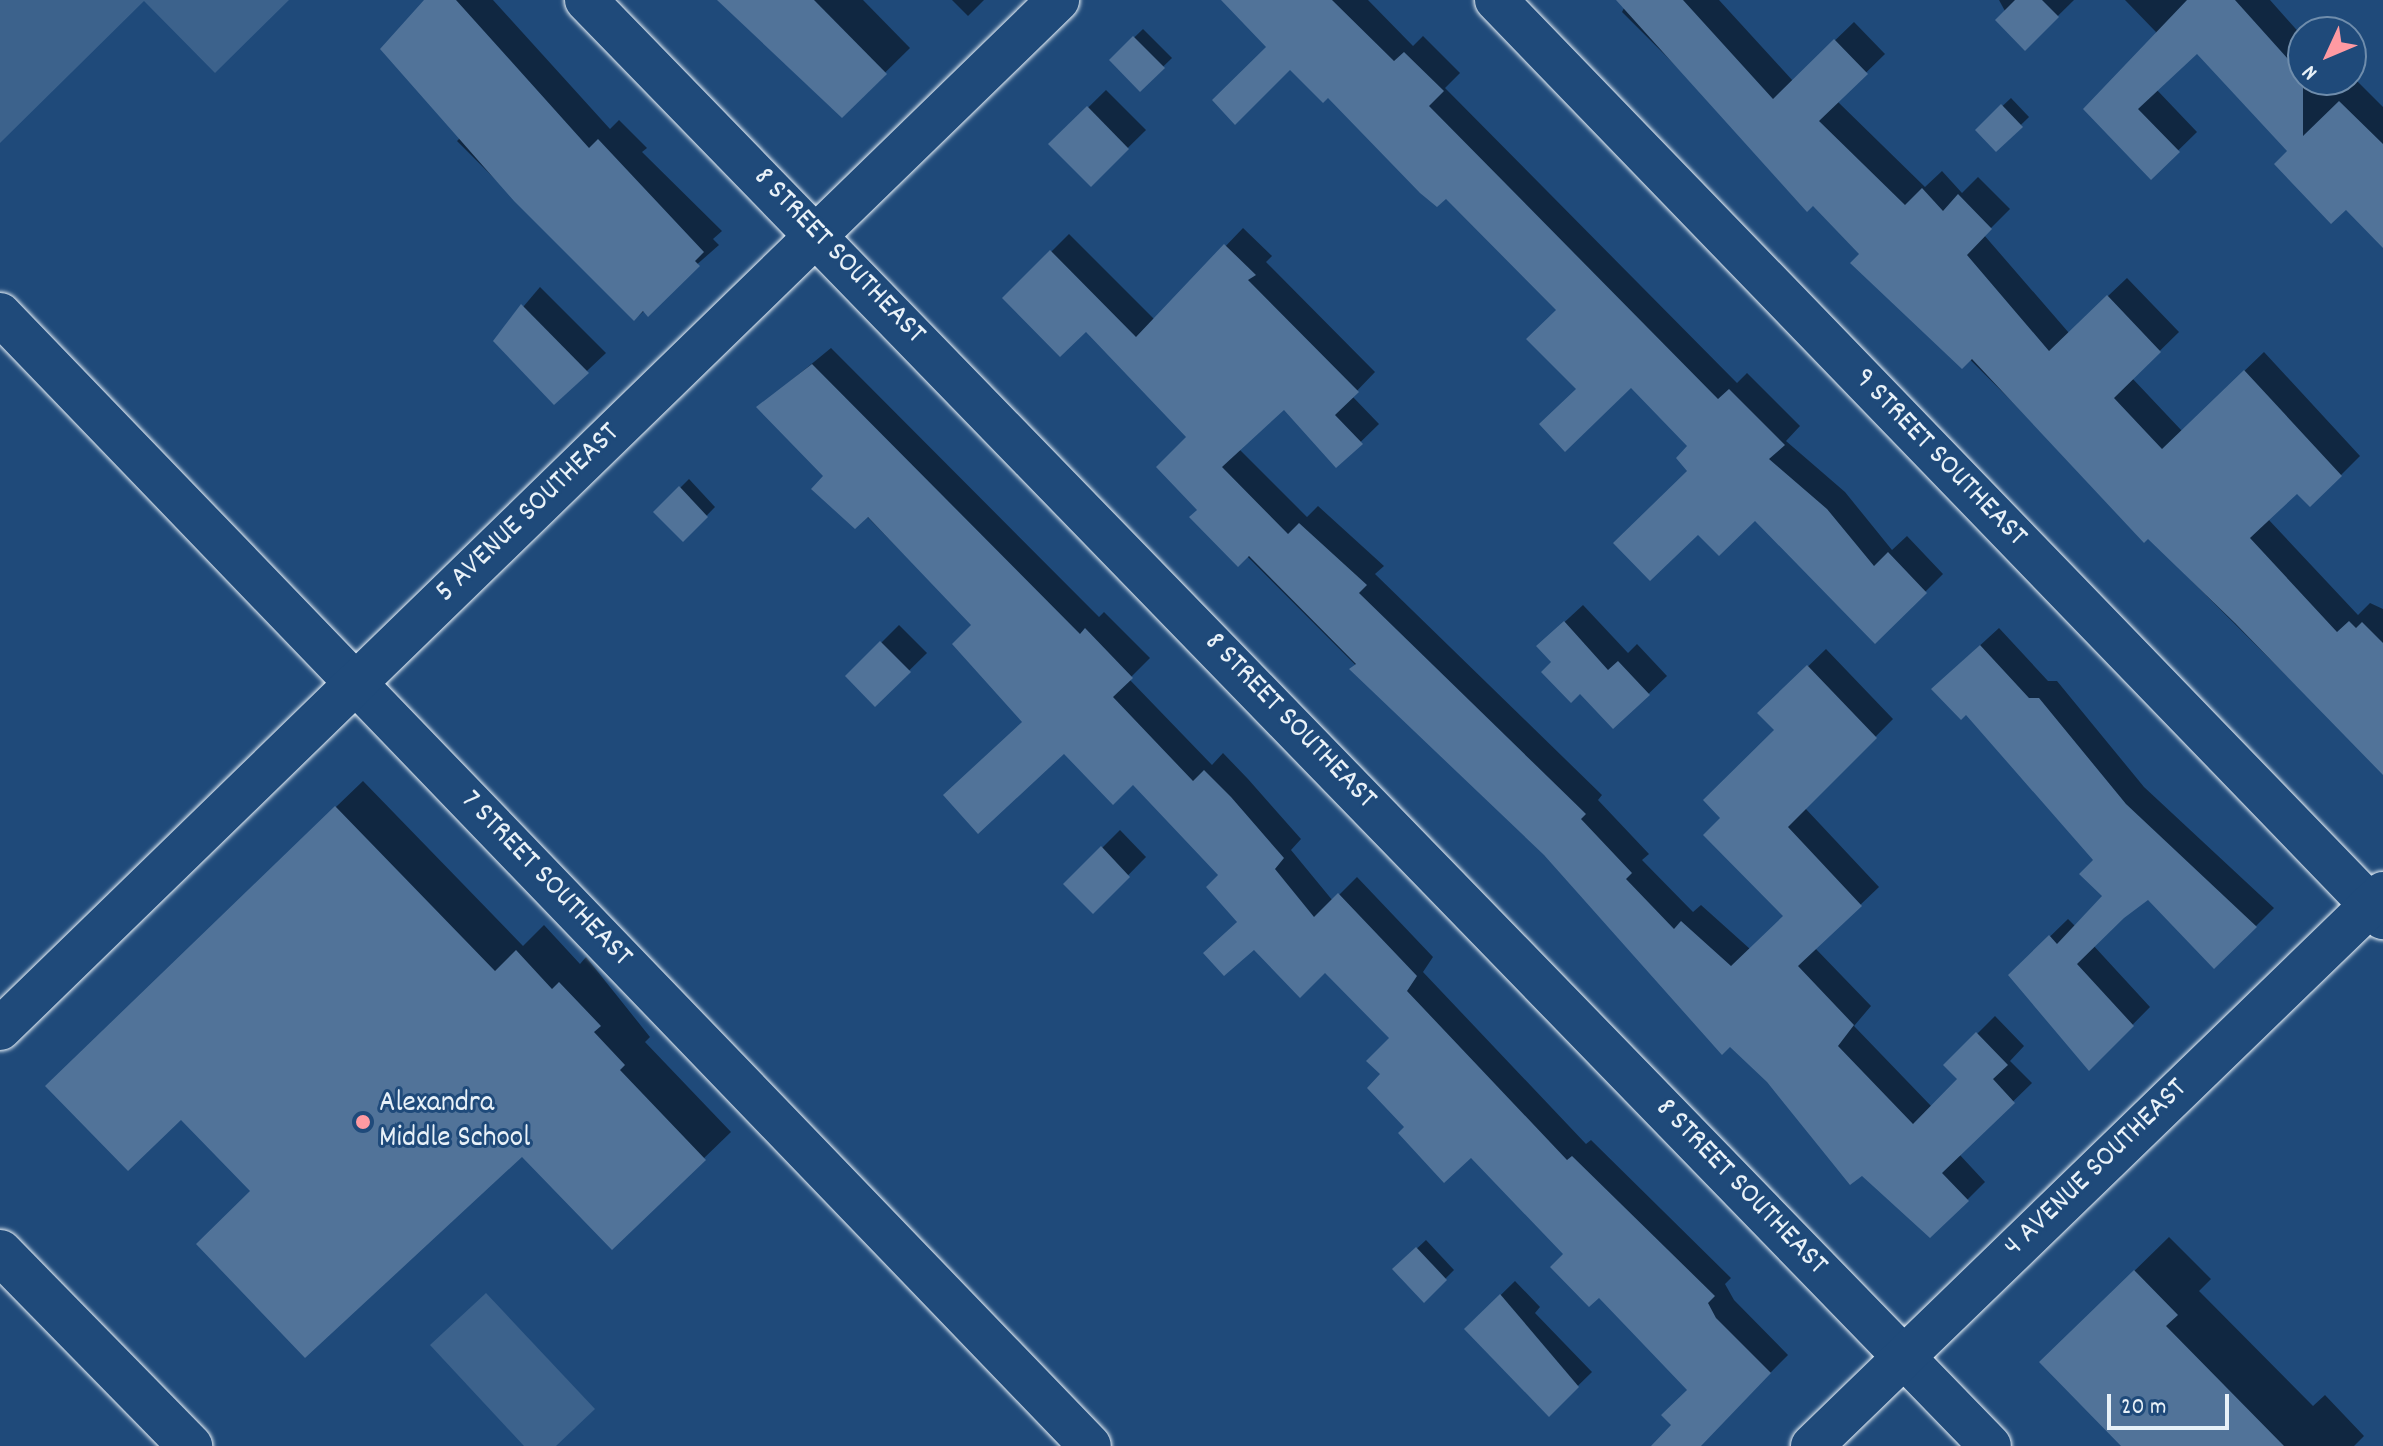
<!DOCTYPE html>
<style>
body{margin:0}
#map{position:relative;width:2383px;height:1446px;overflow:hidden;background:#1f4a7a;font-family:Dekko,sans-serif}
div>[style]{position:absolute}
[style*='--x']{left:calc(var(--x)*1px);top:calc(var(--y)*1px);width:calc(var(--w)*1px);rotate:calc(var(--a)*1deg)}
.green>*{inset:0;background:#3c628c}
.shadow>*{inset:0;background:#0007}
.building>*{inset:0;background:#517399}
.roads{filter:drop-shadow(0 0 2px #e8f1f8) drop-shadow(0 0 2px #e8f1f8)}
.street>*{height:42px;margin:-21px;padding:0 21px;transform-origin:21px;border-radius:21px;background:#1f4a7a}
.secondary>*{height:44px;margin:-22px;padding:0 22px;transform-origin:22px;border-radius:22px;background:#1f4a7a}
.dots>*{width:22px;height:22px;translate:-50% -50%;box-sizing:border-box;border:4px solid #1f4a7a;border-radius:50%}
span{translate:-50% -50%;white-space:nowrap;text-align:center;line-height:1.15;-webkit-text-stroke:6px #1f4a7a;paint-order:stroke}
.street-label{font-size:30px;color:#e8f1f8}
.poi-label{font-size:30px;color:#e8f1f8}
.left{translate:0 -50%;text-align:left}
.north{position:absolute;left:2287px;top:16px;width:80px;height:80px;box-sizing:border-box;background:#1f4a7a;border:2px solid #6f8dac;border-radius:50%;rotate:226deg;font-size:22px;font-weight:700;line-height:32px;text-align:center;color:#e8f1f8}
.north::after{content:'';display:block;margin:auto;width:28px;height:36px;background:#ff9aa2;clip-path:polygon(50% 0,100% 100%,50% 72%,0 100%)}
.scale{position:absolute;left:2107px;top:1394px;width:122px;height:36px;box-sizing:border-box;border:4px solid #e8f1f8;border-top:0;padding-left:10px;font-size:24px;line-height:28px;white-space:nowrap;color:#e8f1f8;-webkit-text-stroke:6px #1f4a7a;paint-order:stroke}
</style>
<div id="map">
<div class="green">
<div style="clip-path:polygon(0 0,289px 0,215px 73px,144px 1px,0 143px)"></div>
<div style="clip-path:polygon(486px 1293px,595px 1409px,556px 1446px,524px 1446px,430px 1345px)"></div>
</div>
<div class="shadow">
<div style="clip-path:polygon(429px 0,493px 0,610px 129px,619px 120px,647px 148px,642px 152px,722px 231px,713px 239px,719px 245px,635px 319px,457px 141px,462px 136px)"></div>
<div style="clip-path:polygon(721px 0,863px 0,910px 48px,842px 115px)"></div>
<div style="clip-path:polygon(952px 0,984px 0,968px 16px)"></div>
<div style="clip-path:polygon(1224px 0,1368px 0,1413px 46px,1423px 36px,1460px 73px,1445px 88px,1737px 383px,1747px 373px,1800px 426px,1786px 441px,1845px 492px,1892px 550px,1907px 536px,1943px 574px,1875px 642px,1755px 518px,1690px 470px,1690px 446px,1631px 386px,1578px 388px,1558px 310px,1446px 196px)"></div>
<div style="clip-path:polygon(1628px 0,1719px 0,1793px 81px,1854px 22px,1885px 54px,1837px 101px,1925px 187px,1942px 171px,1962px 193px,1978px 177px,2010px 209px,1984px 235px,2069px 333px,2127px 278px,2179px 332px,2132px 378px,2182px 431px,2264px 352px,2360px 456px,2341px 475px,2297px 491px,2268px 519px,2358px 615px,2370px 603px,2383px 609px,2383px 772px,1622px 12px)"></div>
<div style="clip-path:polygon(1999px 0,2074px 0,2025px 48px)"></div>
<div style="clip-path:polygon(2125px 0,2270px 0,2303px 37px,2303px 80px,2351px 75px,2383px 107px,2383px 245px,2198px 51px,2156px 89px,2197px 132px,2151px 177px,2086px 109px,2154px 43px,2156px 32px)"></div>
<div style="clip-path:polygon(1143px 29px,1172px 58px,1140px 89px,1111px 60px)"></div>
<div style="clip-path:polygon(1106px 90px,1146px 130px,1091px 184px,1051px 144px)"></div>
<div style="clip-path:polygon(2011px 98px,2029px 117px,1996px 149px,1977px 130px)"></div>
<div style="clip-path:polygon(1243px 228px,1272px 256px,1266px 262px,1375px 372px,1352px 396px,1379px 424px,1337px 465px,1284px 407px,1239px 449px,1307px 517px,1318px 506px,1384px 566px,1375px 574px,1602px 795px,1598px 800px,1649px 854px,1642px 860px,1693px 912px,1701px 905px,1750px 949px,1786px 915px,1722px 818px,1777px 730px,1760px 713px,1826px 649px,1893px 719px,1805px 808px,1879px 887px,1815px 948px,1871px 1006px,1854px 1026px,1932px 1107px,1959px 1079px,1946px 1065px,1995px 1016px,2024px 1046px,2010px 1061px,2032px 1083px,1959px 1154px,1985px 1182px,1967px 1200px,1769px 1080px,1200px 509px,1189px 437px,1086px 329px,1005px 298px,1069px 234px,1155px 320px)"></div>
<div style="clip-path:polygon(540px 287px,606px 353px,554px 402px,495px 340px)"></div>
<div style="clip-path:polygon(831px 348px,1099px 617px,1104px 612px,1150px 658px,1129px 679px,1212px 765px,1223px 753px,1248px 779px,1301px 839px,1291px 850px,1333px 901px,1357px 877px,1433px 957px,1423px 972px,1586px 1144px,1591px 1140px,1731px 1278px,1725px 1284px,1734px 1300px,1788px 1355px,1698px 1446px,1673px 1446px,1689px 1389px,1566px 1254px,1471px 1155px,1407px 1127px,1383px 1074px,1392px 1038px,1325px 970px,1239px 921px,1221px 875px,1133px 783px,1064px 751px,1024px 721px,974px 625px,759px 407px)"></div>
<div style="clip-path:polygon(689px 479px,715px 507px,683px 540px,656px 512px)"></div>
<div style="clip-path:polygon(1583px 605px,1628px 653px,1637px 644px,1667px 676px,1614px 727px,1554px 662px,1557px 629px)"></div>
<div style="clip-path:polygon(899px 625px,927px 653px,875px 704px,848px 676px)"></div>
<div style="clip-path:polygon(1999px 628px,2048px 681px,2057px 681px,2144px 787px,2274px 908px,2256px 926px,2148px 898px,2123px 917px,2093px 945px,2150px 1007px,2090px 1068px,2029px 957px,2068px 919px,2076px 927px,2104px 896px,2096px 860px,1952px 671px)"></div>
<div style="clip-path:polygon(363px 781px,523px 946px,544px 925px,580px 964px,586px 957px,650px 1037px,645px 1042px,731px 1132px,612px 1247px,522px 1154px,253px 1191px,181px 1117px,74px 1059px)"></div>
<div style="clip-path:polygon(1120px 830px,1146px 857px,1093px 911px,1066px 884px)"></div>
<div style="clip-path:polygon(2169px 1237px,2211px 1279px,2199px 1291px,2313px 1406px,2325px 1395px,2364px 1436px,2354px 1446px,2123px 1446px,2076px 1328px)"></div>
<div style="clip-path:polygon(1426px 1240px,1454px 1270px,1424px 1300px,1395px 1269px)"></div>
<div style="clip-path:polygon(1515px 1281px,1540px 1307px,1535px 1313px,1592px 1372px,1549px 1414px,1466px 1329px)"></div>
</div>
<div class="building">
<div style="clip-path:polygon(424px 0,456px 0,589px 148px,598px 139px,704px 252px,695px 261px,700px 266px,648px 317px,643px 311px,634px 321px,514px 201px,380px 49px)"></div>
<div style="clip-path:polygon(717px 0,814px 0,887px 74px,842px 118px)"></div>
<div style="clip-path:polygon(1221px 0,1332px 0,1394px 61px,1404px 52px,1444px 91px,1429px 106px,1718px 399px,1729px 389px,1785px 445px,1769px 459px,1827px 509px,1874px 566px,1888px 552px,1927px 593px,1875px 644px,1755px 521px,1719px 556px,1698px 535px,1650px 581px,1613px 543px,1687px 471px,1676px 458px,1687px 446px,1631px 388px,1565px 452px,1539px 424px,1576px 389px,1526px 339px,1556px 310px,1446px 199px,1437px 207px,1420px 193px,1328px 98px,1323px 103px,1290px 70px,1235px 125px,1212px 100px,1266px 47px)"></div>
<div style="clip-path:polygon(1616px 0,1683px 0,1773px 99px,1834px 39px,1868px 74px,1819px 121px,1905px 205px,1922px 188px,1943px 211px,1958px 194px,1992px 229px,1967px 255px,2049px 351px,2107px 295px,2161px 352px,2114px 398px,2162px 449px,2244px 370px,2342px 476px,2310px 507px,2297px 494px,2250px 538px,2337px 632px,2349px 621px,2356px 628px,2362px 622px,2383px 643px,2383px 775px,2235px 623px,2148px 539px,2144px 543px,1972px 359px,1962px 369px,1850px 263px,1859px 254px,1813px 206px,1807px 212px)"></div>
<div style="clip-path:polygon(2015px 0,2042px 0,2059px 17px,2025px 51px,1995px 20px)"></div>
<div style="clip-path:polygon(2187px 0,2235px 0,2288px 59px,2303px 46px,2303px 136px,2339px 101px,2383px 144px,2383px 248px,2346px 210px,2331px 224px,2274px 164px,2287px 151px,2197px 54px,2138px 109px,2180px 152px,2151px 180px,2083px 109px)"></div>
<div style="clip-path:polygon(1133px 36px,1165px 68px,1140px 92px,1109px 60px)"></div>
<div style="clip-path:polygon(2001px 104px,2023px 127px,1996px 152px,1975px 130px)"></div>
<div style="clip-path:polygon(1087px 106px,1129px 149px,1091px 187px,1048px 144px)"></div>
<div style="clip-path:polygon(1224px 244px,1256px 275px,1248px 280px,1359px 392px,1335px 415px,1363px 444px,1336px 468px,1284px 410px,1222px 467px,1288px 534px,1299px 523px,1367px 585px,1359px 593px,1586px 814px,1581px 819px,1632px 873px,1626px 879px,1674px 929px,1681px 921px,1731px 966px,1783px 916px,1703px 835px,1720px 818px,1703px 800px,1774px 730px,1757px 713px,1807px 665px,1877px 738px,1788px 827px,1862px 906px,1798px 966px,1854px 1025px,1838px 1046px,1913px 1124px,1957px 1079px,1943px 1065px,1976px 1032px,2008px 1065px,1993px 1079px,2015px 1103px,1942px 1173px,1969px 1201px,1930px 1238px,1862px 1176px,1850px 1185px,1767px 1082px,1730px 1047px,1722px 1055px,1544px 855px,1349px 669px,1356px 664px,1249px 556px,1238px 567px,1189px 517px,1197px 510px,1156px 467px,1186px 437px,1086px 332px,1060px 357px,1002px 298px,1050px 250px,1136px 337px)"></div>
<div style="clip-path:polygon(521px 304px,589px 373px,554px 405px,493px 341px)"></div>
<div style="clip-path:polygon(812px 364px,1080px 634px,1085px 628px,1133px 678px,1113px 697px,1193px 781px,1204px 770px,1231px 797px,1284px 858px,1275px 869px,1314px 917px,1338px 893px,1417px 976px,1407px 991px,1567px 1160px,1572px 1156px,1715px 1296px,1708px 1303px,1716px 1318px,1771px 1373px,1701px 1446px,1651px 1446px,1671px 1425px,1661px 1415px,1687px 1390px,1599px 1298px,1589px 1307px,1550px 1267px,1563px 1254px,1471px 1158px,1444px 1183px,1398px 1133px,1404px 1127px,1367px 1088px,1380px 1074px,1366px 1061px,1389px 1038px,1325px 973px,1300px 998px,1254px 950px,1224px 976px,1203px 953px,1237px 922px,1206px 887px,1218px 875px,1133px 785px,1113px 805px,1064px 754px,978px 834px,943px 795px,1022px 722px,952px 644px,971px 625px,868px 517px,855px 529px,811px 489px,823px 476px,756px 407px)"></div>
<div style="clip-path:polygon(679px 486px,708px 517px,683px 542px,653px 512px)"></div>
<div style="clip-path:polygon(1564px 621px,1608px 670px,1618px 661px,1650px 695px,1613px 729px,1580px 694px,1571px 703px,1541px 672px,1551px 662px,1536px 646px)"></div>
<div style="clip-path:polygon(880px 641px,911px 672px,875px 707px,845px 676px)"></div>
<div style="clip-path:polygon(1980px 645px,2029px 698px,2039px 698px,2126px 804px,2257px 927px,2214px 969px,2148px 900px,2124px 918px,2077px 964px,2134px 1026px,2089px 1071px,2008px 975px,2049px 935px,2057px 944px,2102px 896px,2079px 874px,2093px 860px,1966px 715px,1961px 720px,1931px 689px)"></div>
<div style="clip-path:polygon(335px 806px,495px 971px,516px 950px,552px 989px,559px 982px,601px 1026px,594px 1032px,625px 1065px,620px 1070px,706px 1160px,612px 1250px,522px 1157px,305px 1358px,196px 1244px,250px 1191px,181px 1120px,128px 1171px,45px 1086px)"></div>
<div style="clip-path:polygon(1101px 846px,1130px 877px,1093px 914px,1063px 884px)"></div>
<div style="clip-path:polygon(1416px 1247px,1447px 1280px,1424px 1303px,1392px 1269px)"></div>
<div style="clip-path:polygon(2134px 1270px,2178px 1315px,2166px 1326px,2284px 1446px,2121px 1446px,2039px 1362px)"></div>
<div style="clip-path:polygon(1500px 1294px,1579px 1387px,1549px 1417px,1464px 1329px)"></div>
</div>
<div class="roads">
<div class="street">
<div style="--x:586;--y:0;--w:2015;--a:45.84"></div>
<div style="--x:1496;--y:0;--w:1277;--a:45.98"></div>
<div style="--x:0;--y:314;--w:1571;--a:46.08"></div>
<div style="--x:0;--y:1029;--w:1476;--a:-44.2"></div>
<div style="--x:1812;--y:1446;--w:795;--a:-44.08"></div>
</div>
<div class="secondary">
<div style="--x:0;--y:1252;--w:272;--a:45.6"></div>
</div>
</div>
<div class="dots">
<div style="left:363px;top:1122px;background:#ff9aa2"></div>
</div>
<div class="street-label">
<span style="left:838px;top:257px;rotate:46deg">8 STREET SOUTHEAST</span>
<span style="left:1939px;top:459px;rotate:46deg">9 STREET SOUTHEAST</span>
<span style="left:529px;top:514px;rotate:-44deg">5 AVENUE SOUTHEAST</span>
<span style="left:1289px;top:722px;rotate:46deg">8 STREET SOUTHEAST</span>
<span style="left:545px;top:880px;rotate:46deg">7 STREET SOUTHEAST</span>
<span style="left:2097px;top:1169px;rotate:-44deg">4 AVENUE SOUTHEAST</span>
<span style="left:1740px;top:1188px;rotate:46deg">8 STREET SOUTHEAST</span>
</div>
<div class="poi-label">
<span class="left" style="left:379px;top:1122px">Alexandra<br>Middle School</span>
</div>
<div class="north">N</div>
<div class="scale">20 m</div>
</div>
